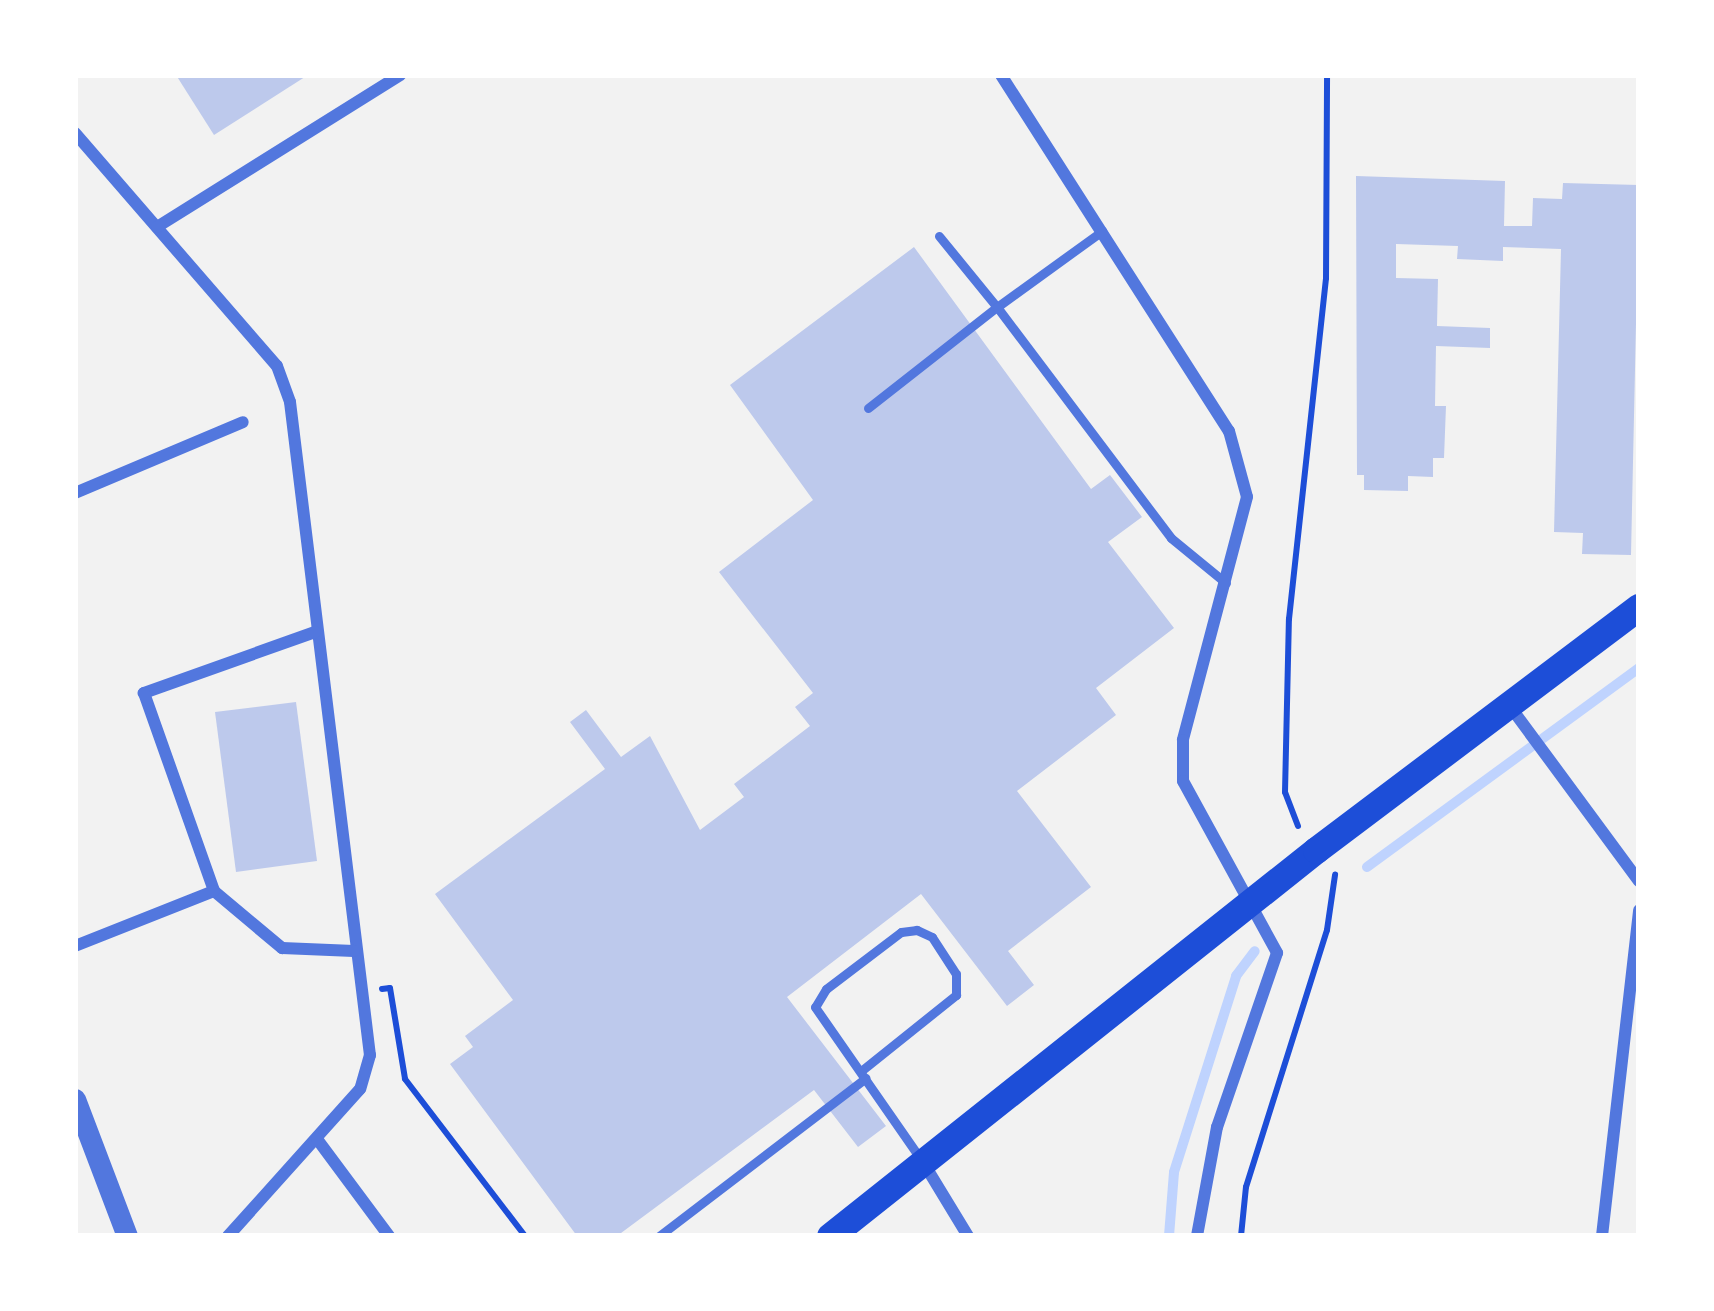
<!DOCTYPE html>
<style>
body{margin:0}
#map{position:relative;width:1714px;height:1311px;overflow:hidden;background:#f2f2f2;font-family:"PT Serif",serif}
div>[style]{position:absolute}
[style*='--x']{left:calc(var(--x)*1px);top:calc(var(--y)*1px);width:calc(var(--w)*1px);rotate:calc(var(--a)*1deg)}
.stream>*{height:10px;margin:-5px;padding:0 5px;transform-origin:5px;border-radius:5px;background:#bfd3fe}
.building>*{inset:0;background:#bdc9ec}
.path>*{height:6px;margin:-3px;padding:0 3px;transform-origin:3px;border-radius:3px;background:#1d4ed8}
.service>*{height:9px;margin:-4.5px;padding:0 4.5px;transform-origin:4.5px;border-radius:4.5px;background:#5277de}
.minor>*{height:12px;margin:-6px;padding:0 6px;transform-origin:6px;border-radius:6px;background:#5277de}
.tertiary>*{height:21px;margin:-10.5px;padding:0 10.5px;transform-origin:10.5px;border-radius:10.5px;background:#5277de}
.primary>*{height:27px;margin:-13.5px;padding:0 13.5px;transform-origin:13.5px;border-radius:13.5px;background:#1d4ed8}
span{translate:-50% -50%;white-space:nowrap;text-align:center;line-height:1.15;-webkit-text-stroke:12px #fff;paint-order:stroke}
.frame{position:absolute;inset:0;border:78px solid #fff;pointer-events:none}
</style>
<div id="map">
<div class="stream">
<div style="--x:1367;--y:867;--w:337;--a:-36.2"></div>
<div style="--x:1169;--y:1236;--w:64;--a:-85.5"></div>
<div style="--x:1174;--y:1172;--w:206;--a:-72.4"></div>
<div style="--x:1236;--y:976;--w:31;--a:-53"></div>
</div>
<div class="building">
<div style="clip-path:polygon(176px 75px,308px 75px,214px 135px)"></div>
<div style="clip-path:polygon(1356px 176px,1505px 181px,1504px 226px,1532px 226px,1533px 198px,1562px 199px,1563px 183px,1639px 185px,1631px 555px,1582px 554px,1583px 533px,1554px 532px,1561px 249px,1503px 247px,1503px 261px,1457px 259px,1458px 246px,1396px 244px,1396px 278px,1438px 279px,1437px 326px,1490px 328px,1490px 348px,1436px 346px,1435px 406px,1446px 406px,1444px 458px,1433px 458px,1433px 477px,1408px 476px,1408px 491px,1364px 490px,1364px 475px,1357px 475px)"></div>
<div style="clip-path:polygon(914px 247px,1091px 489px,1110px 475px,1142px 517px,1108px 542px,1174px 628px,1096px 688px,1116px 715px,1017px 791px,1091px 887px,1008px 951px,1034px 985px,1007px 1006px,921px 894px,787px 997px,886px 1126px,858px 1147px,814px 1090px,617px 1236px,577px 1236px,450px 1064px,473px 1047px,465px 1036px,513px 1000px,435px 894px,605px 769px,570px 722px,586px 710px,621px 757px,650px 736px,700px 830px,744px 797px,734px 784px,810px 726px,795px 707px,813px 693px,719px 572px,813px 500px,730px 385px)"></div>
<div style="clip-path:polygon(296px 702px,317px 861px,236px 872px,215px 712px)"></div>
</div>
<div class="path">
<div style="--x:1298;--y:826;--w:36;--a:-111"></div>
<div style="--x:1285;--y:792;--w:173;--a:-88.7"></div>
<div style="--x:1289;--y:619;--w:343;--a:-83.8"></div>
<div style="--x:1326;--y:278;--w:203;--a:-89.7"></div>
<div style="--x:382;--y:989;--w:8;--a:-7"></div>
<div style="--x:390;--y:988;--w:92;--a:80.6"></div>
<div style="--x:405;--y:1079;--w:198;--a:52.6"></div>
<div style="--x:1241;--y:1236;--w:49;--a:-84.2"></div>
<div style="--x:1246;--y:1187;--w:269;--a:-72.5"></div>
<div style="--x:1327;--y:930;--w:56;--a:-81.7"></div>
</div>
<div class="service">
<div style="--x:939;--y:236;--w:92;--a:50.8"></div>
<div style="--x:997;--y:307;--w:130;--a:-35.9"></div>
<div style="--x:868;--y:408;--w:164;--a:-38.1"></div>
<div style="--x:997;--y:307;--w:289;--a:53"></div>
<div style="--x:1171;--y:538;--w:71;--a:39.3"></div>
<div style="--x:861;--y:1071;--w:122;--a:-38.7"></div>
<div style="--x:956;--y:995;--w:21;--a:-90"></div>
<div style="--x:956;--y:974;--w:44;--a:-123"></div>
<div style="--x:932;--y:937;--w:17;--a:-155"></div>
<div style="--x:917;--y:930;--w:16;--a:173"></div>
<div style="--x:901;--y:932;--w:94;--a:142.8"></div>
<div style="--x:826;--y:989;--w:21;--a:121"></div>
<div style="--x:815;--y:1007;--w:188;--a:55.2"></div>
<div style="--x:659;--y:1236;--w:260;--a:-37.4"></div>
</div>
<div class="minor">
<div style="--x:1001;--y:75;--w:423;--a:57.4"></div>
<div style="--x:1229;--y:431;--w:68;--a:74.7"></div>
<div style="--x:1247;--y:497;--w:251;--a:104.8"></div>
<div style="--x:1183;--y:740;--w:41;--a:90"></div>
<div style="--x:1183;--y:781;--w:196;--a:61.3"></div>
<div style="--x:1277;--y:953;--w:184;--a:109"></div>
<div style="--x:1217;--y:1127;--w:111;--a:100.4"></div>
<div style="--x:75;--y:133;--w:308;--a:49.1"></div>
<div style="--x:277;--y:366;--w:38;--a:70"></div>
<div style="--x:290;--y:402;--w:658;--a:83.02"></div>
<div style="--x:370;--y:1055;--w:35;--a:106"></div>
<div style="--x:360;--y:1089;--w:198;--a:131.9"></div>
<div style="--x:157;--y:227;--w:287;--a:-32"></div>
<div style="--x:75;--y:493;--w:182;--a:-22.9"></div>
<div style="--x:315;--y:632;--w:182;--a:160.4"></div>
<div style="--x:144;--y:693;--w:210;--a:70.5"></div>
<div style="--x:214;--y:891;--w:89;--a:40"></div>
<div style="--x:282;--y:948;--w:72;--a:2.4"></div>
<div style="--x:1512;--y:709;--w:214;--a:53.6"></div>
<div style="--x:75;--y:946;--w:149;--a:-21.6"></div>
<div style="--x:317;--y:1139;--w:121;--a:53.4"></div>
<div style="--x:923;--y:1162;--w:87;--a:58.7"></div>
<div style="--x:1602;--y:1236;--w:328;--a:-83.5"></div>
</div>
<div class="tertiary">
<div style="--x:75;--y:1099;--w:147;--a:69.2"></div>
</div>
<div class="primary">
<div style="--x:830;--y:1236;--w:621;--a:-38.46"></div>
<div style="--x:1316;--y:850;--w:404;--a:-37"></div>
</div>
<div class="frame"></div>
</div>
